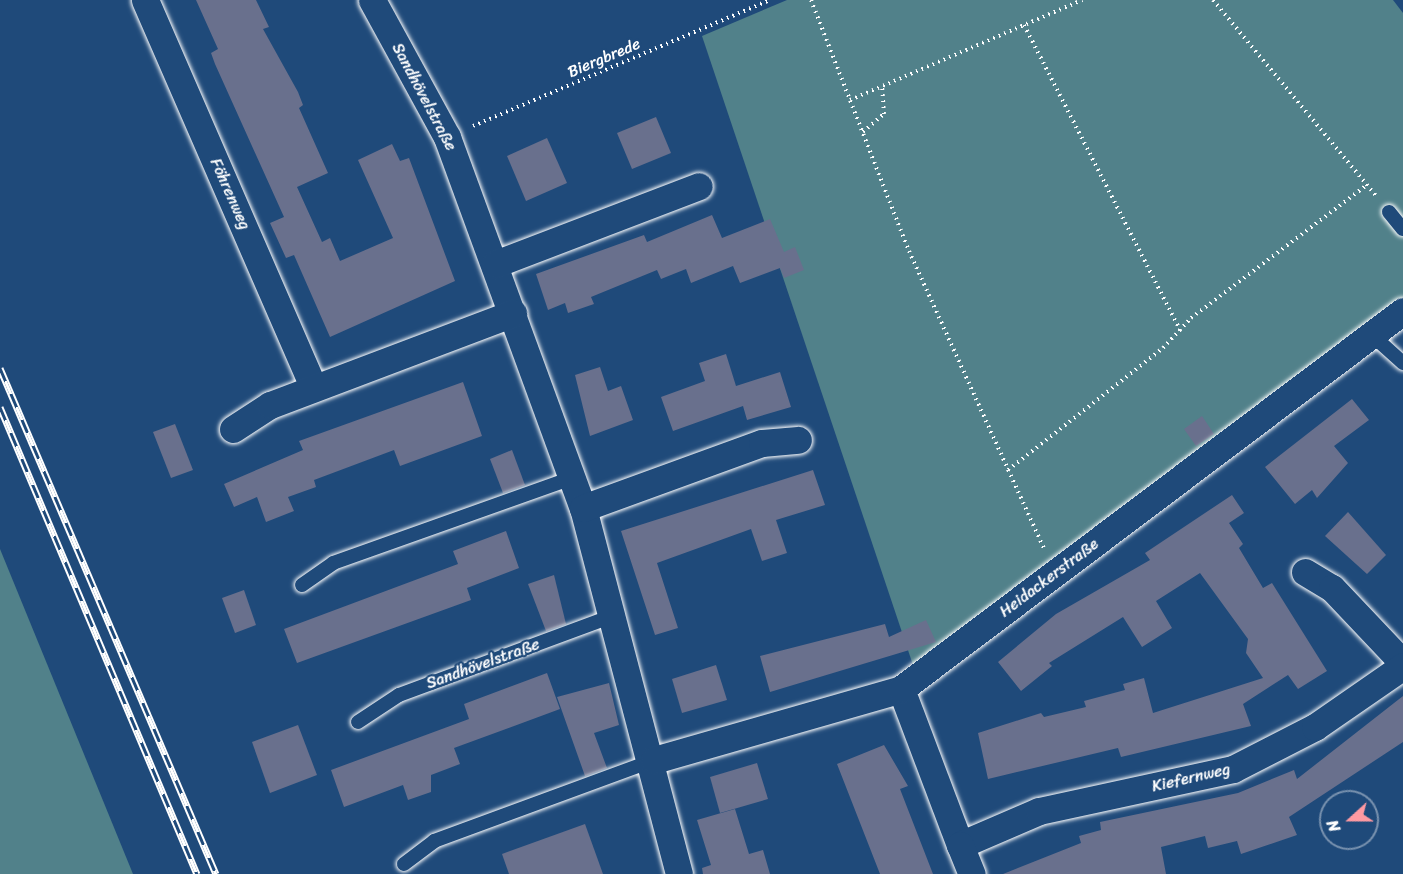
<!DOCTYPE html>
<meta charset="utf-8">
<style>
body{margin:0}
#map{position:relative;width:1403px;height:874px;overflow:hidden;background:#1f4a7a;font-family:Sriracha,sans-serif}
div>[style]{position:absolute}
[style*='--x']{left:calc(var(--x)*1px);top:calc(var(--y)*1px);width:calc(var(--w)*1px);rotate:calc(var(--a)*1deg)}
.green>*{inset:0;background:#51818a}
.building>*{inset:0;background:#69708d}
.path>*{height:4px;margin-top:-2px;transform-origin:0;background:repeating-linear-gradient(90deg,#fff 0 1.5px,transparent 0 6px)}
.roads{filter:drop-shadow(0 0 2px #fff) drop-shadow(0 0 2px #fff)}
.service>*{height:14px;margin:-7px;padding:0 7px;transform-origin:7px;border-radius:7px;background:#1f4a7a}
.minor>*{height:27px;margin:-13.5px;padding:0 13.5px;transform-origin:13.5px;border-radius:13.5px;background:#1f4a7a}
.rail>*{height:7px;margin-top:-3.5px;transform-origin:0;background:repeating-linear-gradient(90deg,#1f4a7a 0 14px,#fff 0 28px);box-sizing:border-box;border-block:2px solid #fff}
span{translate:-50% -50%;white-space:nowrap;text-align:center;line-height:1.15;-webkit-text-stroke:4.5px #1f4a7a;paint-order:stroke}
.street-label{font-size:16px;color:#fff}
.north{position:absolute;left:1319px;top:790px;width:60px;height:60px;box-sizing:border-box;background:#1f4a7a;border:2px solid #7992af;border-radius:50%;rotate:249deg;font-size:16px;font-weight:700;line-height:24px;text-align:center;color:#fff}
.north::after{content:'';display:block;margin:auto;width:21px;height:27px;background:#ff9aa2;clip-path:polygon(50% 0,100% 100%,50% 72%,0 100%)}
</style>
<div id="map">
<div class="green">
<div style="clip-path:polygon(787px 0,1393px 0,1403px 13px,1403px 305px,915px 671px,702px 36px)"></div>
<div style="clip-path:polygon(0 549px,133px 874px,0 874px)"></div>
</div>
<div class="building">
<div style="clip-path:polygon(196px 0,256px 0,269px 27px,263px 29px,298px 92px,303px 105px,299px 108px,328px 173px,297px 187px,322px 242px,330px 238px,340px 261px,393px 238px,358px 160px,392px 144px,400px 161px,409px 158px,455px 281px,330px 337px,294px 255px,286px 258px,270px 223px,284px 217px,215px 64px,211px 53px,218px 49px)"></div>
<div style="clip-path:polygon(656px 117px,671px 153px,632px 169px,617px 133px)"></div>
<div style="clip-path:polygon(547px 138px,567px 183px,526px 201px,507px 156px)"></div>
<div style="clip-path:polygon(712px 215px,722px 238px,770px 219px,784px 252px,795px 247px,804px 270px,784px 278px,780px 268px,740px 283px,733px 266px,691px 283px,686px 269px,661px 279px,657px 270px,591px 297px,594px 304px,568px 313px,565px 303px,548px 310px,536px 274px,644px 235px,647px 242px)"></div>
<div style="clip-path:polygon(726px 354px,736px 386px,780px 372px,791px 407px,747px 420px,743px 406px,673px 431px,661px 397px,705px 381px,699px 363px)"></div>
<div style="clip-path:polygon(600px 367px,608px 391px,621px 386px,633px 420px,590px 436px,575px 375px)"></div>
<div style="clip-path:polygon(463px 382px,482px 436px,400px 466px,394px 450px,314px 480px,316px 487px,288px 497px,294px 511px,266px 522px,257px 497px,234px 507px,224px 484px,303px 450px,299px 441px)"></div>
<div style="clip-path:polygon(1352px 399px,1369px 420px,1334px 446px,1348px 463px,1317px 498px,1312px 490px,1295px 504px,1265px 467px)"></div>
<div style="clip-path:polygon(1202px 416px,1214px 434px,1196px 446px,1184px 429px)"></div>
<div style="clip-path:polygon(175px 424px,193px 470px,171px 478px,153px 432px)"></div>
<div style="clip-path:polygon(512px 450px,525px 485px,503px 493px,490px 459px)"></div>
<div style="clip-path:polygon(813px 470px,825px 505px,776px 520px,787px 553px,762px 561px,751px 529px,657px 563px,678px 628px,655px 635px,621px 531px)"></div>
<div style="clip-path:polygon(1232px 495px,1244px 513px,1229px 523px,1243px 544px,1239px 548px,1263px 588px,1272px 583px,1327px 671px,1298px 689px,1288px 675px,1243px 704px,1251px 726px,1121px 757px,1118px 748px,988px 779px,978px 733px,1041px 713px,1044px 717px,1086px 707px,1084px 701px,1125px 690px,1123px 684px,1144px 678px,1153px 713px,1263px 678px,1246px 653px,1248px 639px,1200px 573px,1156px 601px,1172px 628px,1142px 647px,1123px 617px,1049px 663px,1052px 666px,1021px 691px,998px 662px,1056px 614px,1150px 560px,1145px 553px)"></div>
<div style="clip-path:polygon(1348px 512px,1386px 555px,1367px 574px,1325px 536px)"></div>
<div style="clip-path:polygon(506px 531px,519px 568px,467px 588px,471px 600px,297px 663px,284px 629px,458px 564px,453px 551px)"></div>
<div style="clip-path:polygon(554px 575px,566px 624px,546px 631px,528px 584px)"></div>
<div style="clip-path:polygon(244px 590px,256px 625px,235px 633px,222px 598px)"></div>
<div style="clip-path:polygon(926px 620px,936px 642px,770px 692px,760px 656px,885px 624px,889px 637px)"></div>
<div style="clip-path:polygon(716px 665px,727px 700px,682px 713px,672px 679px)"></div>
<div style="clip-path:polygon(547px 673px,560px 709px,454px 748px,460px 764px,431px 775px,431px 792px,408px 800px,403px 785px,344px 807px,331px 770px,469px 719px,464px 704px)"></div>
<div style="clip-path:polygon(609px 683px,619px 725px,594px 733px,607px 768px,585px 776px,557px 697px)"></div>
<div style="clip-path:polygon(1403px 696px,1403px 742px,1289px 817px,1297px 835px,1241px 854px,1237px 841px,1208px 848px,1205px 836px,1161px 847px,1166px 874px,1003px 874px,1081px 843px,1079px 836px,1101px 830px,1100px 822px,1238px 793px,1294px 770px,1297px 779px)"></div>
<div style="clip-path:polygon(298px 725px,317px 775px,270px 793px,252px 742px)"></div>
<div style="clip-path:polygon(884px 745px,908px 786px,900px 789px,933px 874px,880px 874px,837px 764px)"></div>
<div style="clip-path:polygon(757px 763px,768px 799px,720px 813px,710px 777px)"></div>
<div style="clip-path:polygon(735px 809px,749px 854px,763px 850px,770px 874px,703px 874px,702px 868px,711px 865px,697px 820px)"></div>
<div style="clip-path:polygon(585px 824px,603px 874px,509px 874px,502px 854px)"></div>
</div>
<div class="path">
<div style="--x:811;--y:0;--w:269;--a:68.7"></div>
<div style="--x:909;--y:251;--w:327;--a:65.6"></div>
<div style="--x:1213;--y:0;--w:256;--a:50.2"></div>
<div style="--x:1024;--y:25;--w:343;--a:62.9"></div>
<div style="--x:850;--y:100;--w:253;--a:-23.3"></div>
<div style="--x:473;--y:126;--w:323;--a:-23"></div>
<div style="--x:863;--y:132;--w:28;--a:-41"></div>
<div style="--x:884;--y:114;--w:28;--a:-94"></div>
<div style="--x:1008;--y:470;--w:197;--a:-38.2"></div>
<div style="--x:1163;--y:348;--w:41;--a:-47"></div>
<div style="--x:1191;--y:318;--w:221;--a:-37.1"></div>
</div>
<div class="roads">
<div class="service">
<div style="--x:1389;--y:212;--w:22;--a:51"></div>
<div style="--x:1372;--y:335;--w:42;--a:42.1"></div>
<div style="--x:302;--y:585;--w:38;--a:-35"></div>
<div style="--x:333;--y:563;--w:254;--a:-19.6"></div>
<div style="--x:358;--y:722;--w:49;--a:-33.4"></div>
<div style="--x:399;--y:695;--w:228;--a:-20.3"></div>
<div style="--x:404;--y:864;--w:38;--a:-37"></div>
<div style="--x:434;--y:841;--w:234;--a:-20.2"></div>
</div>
<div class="minor">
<div style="--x:145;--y:0;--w:423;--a:66.5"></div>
<div style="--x:372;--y:0;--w:156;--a:61.3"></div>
<div style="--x:447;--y:137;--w:395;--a:69.9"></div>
<div style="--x:583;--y:508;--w:378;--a:75.3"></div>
<div style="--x:495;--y:264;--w:218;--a:-20.9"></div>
<div style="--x:233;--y:429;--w:44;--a:-33"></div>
<div style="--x:270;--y:405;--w:260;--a:-20.7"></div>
<div style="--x:583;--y:508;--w:190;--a:-20"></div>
<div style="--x:762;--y:443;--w:36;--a:-5"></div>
<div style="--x:1305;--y:572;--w:31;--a:31"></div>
<div style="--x:1332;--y:588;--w:103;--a:46.6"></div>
<div style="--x:901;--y:689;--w:167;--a:69.3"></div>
<div style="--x:960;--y:845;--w:86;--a:-23.3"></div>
<div style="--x:1039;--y:811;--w:198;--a:-12.2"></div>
<div style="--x:1233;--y:769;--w:92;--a:-27.1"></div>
<div style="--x:1315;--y:727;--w:107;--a:-34.7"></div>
<div style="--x:654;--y:760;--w:257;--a:-16"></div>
<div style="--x:901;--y:689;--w:628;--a:-36.98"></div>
<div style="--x:960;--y:845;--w:31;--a:68"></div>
</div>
</div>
<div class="rail">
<div style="--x:0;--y:368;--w:550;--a:66.88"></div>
<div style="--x:0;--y:407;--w:507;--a:67.13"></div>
</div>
<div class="street-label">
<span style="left:604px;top:58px;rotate:-23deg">Biergbrede</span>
<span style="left:424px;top:97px;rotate:62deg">Sandhövelstraße</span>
<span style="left:230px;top:194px;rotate:66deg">Föhrenweg</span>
<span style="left:1049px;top:578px;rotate:-37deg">Heidackerstraße</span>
<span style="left:483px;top:664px;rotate:-20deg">Sandhövelstraße</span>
<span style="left:1191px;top:778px;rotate:-13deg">Kiefernweg</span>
</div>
<div class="north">N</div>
</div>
